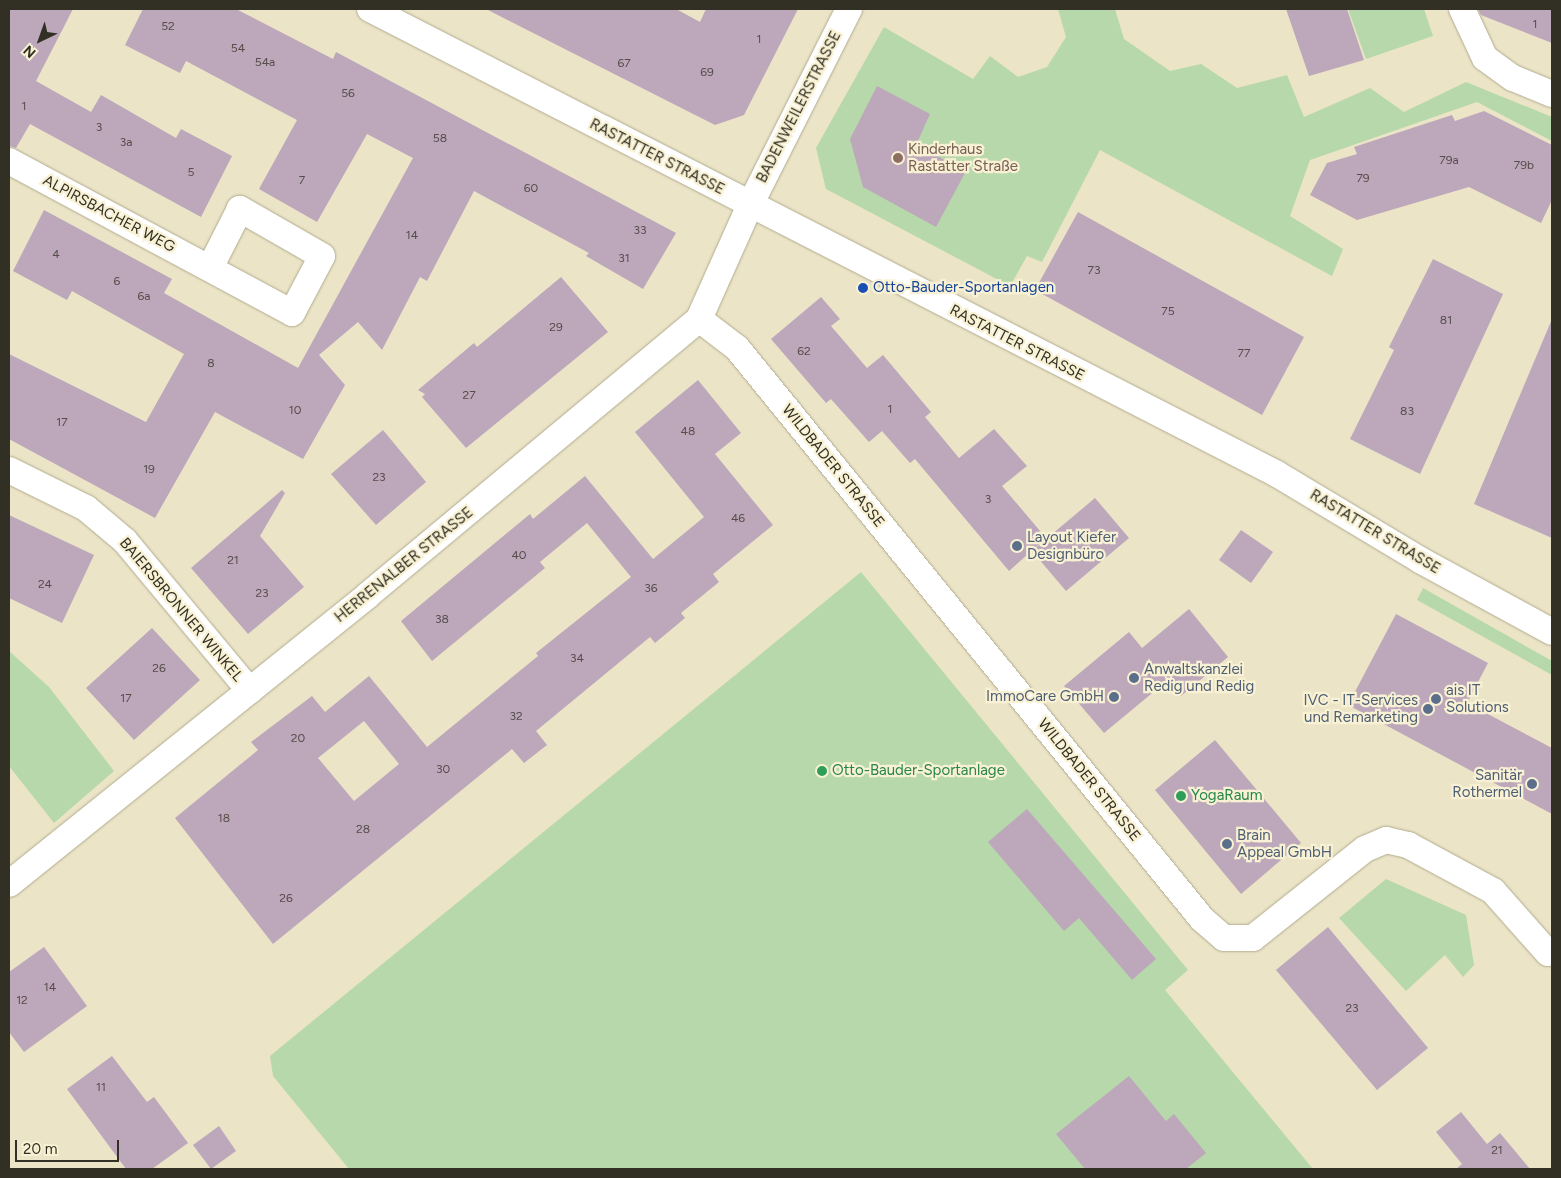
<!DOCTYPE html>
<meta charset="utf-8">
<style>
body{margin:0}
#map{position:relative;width:1561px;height:1178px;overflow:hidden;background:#ebe4c7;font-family:Figtree,sans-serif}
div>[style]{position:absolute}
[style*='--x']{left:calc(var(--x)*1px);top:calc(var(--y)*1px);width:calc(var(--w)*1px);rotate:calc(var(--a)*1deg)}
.green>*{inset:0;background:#b7d8aa}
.building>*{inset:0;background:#bda7bb}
.roads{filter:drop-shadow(0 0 1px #b1ab8f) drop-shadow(0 0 1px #b1ab8f)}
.minor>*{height:26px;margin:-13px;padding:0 13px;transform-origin:13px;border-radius:13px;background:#fff}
.dots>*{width:14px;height:14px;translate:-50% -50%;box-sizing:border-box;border:2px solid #f8f1d4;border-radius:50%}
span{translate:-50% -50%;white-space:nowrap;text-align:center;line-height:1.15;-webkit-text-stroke:4.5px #f8f1d4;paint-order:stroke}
.number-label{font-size:12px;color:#554d4a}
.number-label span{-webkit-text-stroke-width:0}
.street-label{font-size:15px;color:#322f24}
.education-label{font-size:15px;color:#785e54}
.left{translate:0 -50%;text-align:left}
.transit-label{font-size:15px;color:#164399}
.service-label{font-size:15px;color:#4e5e75}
.right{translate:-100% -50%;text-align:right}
.leisure-label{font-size:15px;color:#27864d}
.frame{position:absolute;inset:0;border:10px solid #322f24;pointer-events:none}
.north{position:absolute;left:15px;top:15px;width:50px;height:50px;-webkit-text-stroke:4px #f8f1d4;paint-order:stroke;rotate:222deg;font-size:14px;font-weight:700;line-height:20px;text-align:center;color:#322f24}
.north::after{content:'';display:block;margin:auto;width:18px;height:22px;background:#322f24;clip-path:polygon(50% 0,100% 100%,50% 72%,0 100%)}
.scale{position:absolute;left:15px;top:1140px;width:104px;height:22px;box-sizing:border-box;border:2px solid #322f24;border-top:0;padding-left:6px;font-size:15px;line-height:18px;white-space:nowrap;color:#322f24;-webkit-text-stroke:4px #f8f1d4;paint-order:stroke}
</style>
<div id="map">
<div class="green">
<div style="clip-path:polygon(1058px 9px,1115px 9px,1124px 39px,1170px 71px,1201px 64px,1237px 88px,1287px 75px,1304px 117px,1370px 88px,1404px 112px,1466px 82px,1552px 117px,1552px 141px,1477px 102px,1310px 160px,1290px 216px,1343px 249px,1332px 276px,1100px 150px,1042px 262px,1027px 256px,1010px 286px,826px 189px,816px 148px,884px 27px,973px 79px,990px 56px,1018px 77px,1047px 67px,1066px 37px)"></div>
<div style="clip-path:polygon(1348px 9px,1424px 9px,1433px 36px,1366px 59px)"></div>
<div style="clip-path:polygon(861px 572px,1188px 970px,1165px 990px,1313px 1169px,349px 1169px,273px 1076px,270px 1056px)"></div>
<div style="clip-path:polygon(1423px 588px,1552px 661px,1552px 675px,1417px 600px)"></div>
<div style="clip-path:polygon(9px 651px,49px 687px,114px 771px,54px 823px,9px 766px)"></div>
<div style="clip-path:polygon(1386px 879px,1466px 915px,1474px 965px,1463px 977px,1445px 955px,1406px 991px,1339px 918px)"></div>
</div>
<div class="building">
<div style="clip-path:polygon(9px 9px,73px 9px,36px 81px,91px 112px,101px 95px,176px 138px,181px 129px,232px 156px,201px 217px,30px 124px,16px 148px,9px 146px)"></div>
<div style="clip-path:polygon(143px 9px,236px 9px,333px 59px,336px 52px,676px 233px,643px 289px,586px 256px,589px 253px,474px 191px,427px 281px,420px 277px,382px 350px,358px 322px,319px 355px,345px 385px,303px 459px,215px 412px,155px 518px,9px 439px,9px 354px,146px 422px,184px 354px,72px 291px,67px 300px,13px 271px,44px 210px,172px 279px,164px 293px,298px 368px,413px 158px,367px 134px,317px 222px,259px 189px,297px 120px,186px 61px,180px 73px,125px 45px)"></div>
<div style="clip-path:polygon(486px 9px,676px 9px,700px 22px,706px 9px,798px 9px,744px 115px,715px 125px)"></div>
<div style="clip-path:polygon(1286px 9px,1347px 9px,1364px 60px,1309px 76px)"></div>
<div style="clip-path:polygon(1478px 9px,1552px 9px,1552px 43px,1481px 15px)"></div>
<div style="clip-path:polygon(877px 86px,930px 114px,917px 143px,965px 173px,936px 227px,863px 187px,850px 139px)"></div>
<div style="clip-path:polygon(1484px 111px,1552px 145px,1552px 200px,1541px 223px,1469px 187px,1357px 220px,1310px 195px,1327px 163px,1357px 154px,1354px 147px,1452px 115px,1455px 121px)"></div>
<div style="clip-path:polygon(1078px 212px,1304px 337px,1262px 415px,1035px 290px)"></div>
<div style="clip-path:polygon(1433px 259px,1503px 294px,1420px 474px,1350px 439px,1394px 350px,1389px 347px)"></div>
<div style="clip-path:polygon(561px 277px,608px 332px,466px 448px,422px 397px,425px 394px,418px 390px,474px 343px,477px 347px)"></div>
<div style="clip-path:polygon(821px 297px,840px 319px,831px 326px,867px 368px,883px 355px,931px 412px,925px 417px,959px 458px,994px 429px,1027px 466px,1002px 486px,1046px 538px,1009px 571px,915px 459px,910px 463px,882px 431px,869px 442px,831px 399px,826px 403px,771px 339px)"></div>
<div style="clip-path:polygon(1552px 319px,1552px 538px,1474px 504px)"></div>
<div style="clip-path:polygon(evenodd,698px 380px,741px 433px,715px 454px,773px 525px,713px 574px,719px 582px,681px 613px,685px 618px,655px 643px,650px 637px,536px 731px,547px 745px,524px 763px,512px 749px,273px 944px,175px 818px,258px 750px,251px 742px,312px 696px,325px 712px,369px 676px,427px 747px,538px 656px,536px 653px,631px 577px,587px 523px,540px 562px,545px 568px,432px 661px,401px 621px,530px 514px,533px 519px,585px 476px,653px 559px,704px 517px,635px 432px,698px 380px,364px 721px,399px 764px,354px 801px,318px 758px,364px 721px)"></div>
<div style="clip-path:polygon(383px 430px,426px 482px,376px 525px,331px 474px)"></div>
<div style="clip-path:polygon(282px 490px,285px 493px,260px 536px,304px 587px,248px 634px,191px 568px)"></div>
<div style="clip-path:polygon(1095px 498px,1129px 538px,1066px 591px,1032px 551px)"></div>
<div style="clip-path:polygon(9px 515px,94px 555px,62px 623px,9px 598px)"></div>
<div style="clip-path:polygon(1241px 530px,1273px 552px,1251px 583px,1219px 560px)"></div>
<div style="clip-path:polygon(1189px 609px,1228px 657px,1181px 696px,1168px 680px,1104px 733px,1064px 686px,1129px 632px,1142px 648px)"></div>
<div style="clip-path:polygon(1396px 614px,1488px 663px,1467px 703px,1552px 748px,1552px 814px,1348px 705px)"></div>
<div style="clip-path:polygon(152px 628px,200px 680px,134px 740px,86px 688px)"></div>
<div style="clip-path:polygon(1215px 740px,1301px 843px,1241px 894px,1155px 790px)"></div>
<div style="clip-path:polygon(1027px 809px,1156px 959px,1132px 980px,1079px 918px,1064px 931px,988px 842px)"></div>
<div style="clip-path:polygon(1328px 927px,1428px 1048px,1377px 1090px,1276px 970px)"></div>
<div style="clip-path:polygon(44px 947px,87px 1006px,24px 1052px,9px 1032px,9px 972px)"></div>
<div style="clip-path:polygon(112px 1056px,147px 1102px,154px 1097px,188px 1143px,152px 1169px,126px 1169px,67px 1089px)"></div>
<div style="clip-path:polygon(1129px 1076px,1166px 1121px,1174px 1114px,1206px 1153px,1186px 1169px,1085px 1169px,1056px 1134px)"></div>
<div style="clip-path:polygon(1461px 1112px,1487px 1144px,1500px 1133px,1530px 1169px,1456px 1169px,1462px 1164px,1436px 1132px)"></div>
<div style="clip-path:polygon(219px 1126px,236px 1151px,211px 1169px,193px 1145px)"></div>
</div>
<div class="roads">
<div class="minor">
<div style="--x:370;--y:9;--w:1019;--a:27.14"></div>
<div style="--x:1277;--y:474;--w:167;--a:31"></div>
<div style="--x:1420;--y:560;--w:150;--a:28.6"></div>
<div style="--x:1462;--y:9;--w:54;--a:64.9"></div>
<div style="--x:1485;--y:58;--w:34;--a:36"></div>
<div style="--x:1513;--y:78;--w:42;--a:22.3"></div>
<div style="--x:9;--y:161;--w:321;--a:28.2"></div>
<div style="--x:292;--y:313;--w:64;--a:-62.2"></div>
<div style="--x:322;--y:256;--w:95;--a:-150.2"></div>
<div style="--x:240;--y:209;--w:66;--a:117"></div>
<div style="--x:699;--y:319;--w:48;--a:37.3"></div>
<div style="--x:737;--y:348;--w:736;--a:50.84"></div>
<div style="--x:1202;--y:919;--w:29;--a:41"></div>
<div style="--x:1224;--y:938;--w:29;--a:0"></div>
<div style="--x:1253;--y:938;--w:143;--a:-38.5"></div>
<div style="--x:1365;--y:849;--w:23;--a:-23"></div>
<div style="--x:1386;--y:840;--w:23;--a:13"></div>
<div style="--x:1408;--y:845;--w:97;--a:28.4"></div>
<div style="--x:1493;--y:891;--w:83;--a:48.4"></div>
<div style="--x:9;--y:470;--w:86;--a:26.3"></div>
<div style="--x:86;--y:508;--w:51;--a:40.2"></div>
<div style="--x:125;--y:541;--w:195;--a:50.2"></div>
<div style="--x:9;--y:884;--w:461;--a:-38.8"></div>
<div style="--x:368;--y:595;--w:431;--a:-39.8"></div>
<div style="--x:699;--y:319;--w:125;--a:-65.9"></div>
<div style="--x:750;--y:205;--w:220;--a:-63.2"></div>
</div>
</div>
<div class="dots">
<div style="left:898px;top:158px;background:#8d6e63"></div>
<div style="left:863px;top:288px;background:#1a4fb4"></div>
<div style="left:1017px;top:546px;background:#5c6f8a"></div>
<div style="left:1134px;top:678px;background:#5c6f8a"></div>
<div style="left:1114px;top:697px;background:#5c6f8a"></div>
<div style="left:1436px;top:699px;background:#5c6f8a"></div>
<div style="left:1428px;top:709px;background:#5c6f8a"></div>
<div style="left:822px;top:771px;background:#2e9e5b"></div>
<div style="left:1532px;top:784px;background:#5c6f8a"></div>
<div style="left:1181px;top:796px;background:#2e9e5b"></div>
<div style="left:1227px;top:844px;background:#5c6f8a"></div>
</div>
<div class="number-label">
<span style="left:1535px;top:25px">1</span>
<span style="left:168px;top:27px">52</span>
<span style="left:759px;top:40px">1</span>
<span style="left:238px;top:49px">54</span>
<span style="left:265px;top:63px">54a</span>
<span style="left:624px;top:64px">67</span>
<span style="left:707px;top:73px">69</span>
<span style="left:348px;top:94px">56</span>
<span style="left:24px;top:107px">1</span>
<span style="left:99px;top:128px">3</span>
<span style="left:440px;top:139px">58</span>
<span style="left:126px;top:143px">3a</span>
<span style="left:1449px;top:161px">79a</span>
<span style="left:1524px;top:166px">79b</span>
<span style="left:191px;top:173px">5</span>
<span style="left:1363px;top:179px">79</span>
<span style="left:302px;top:181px">7</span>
<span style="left:531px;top:189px">60</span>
<span style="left:640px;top:231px">33</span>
<span style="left:412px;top:236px">14</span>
<span style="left:56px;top:255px">4</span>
<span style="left:624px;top:259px">31</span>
<span style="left:1094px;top:271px">73</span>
<span style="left:117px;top:282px">6</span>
<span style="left:144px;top:297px">6a</span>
<span style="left:1168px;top:312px">75</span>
<span style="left:1446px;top:321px">81</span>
<span style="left:556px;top:328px">29</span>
<span style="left:804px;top:352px">62</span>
<span style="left:1244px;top:354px">77</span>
<span style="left:211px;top:364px">8</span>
<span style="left:469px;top:396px">27</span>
<span style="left:890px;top:410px">1</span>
<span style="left:295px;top:411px">10</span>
<span style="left:1407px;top:412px">83</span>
<span style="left:62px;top:423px">17</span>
<span style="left:688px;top:432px">48</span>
<span style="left:149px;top:470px">19</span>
<span style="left:379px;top:478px">23</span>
<span style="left:988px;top:500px">3</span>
<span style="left:738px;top:519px">46</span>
<span style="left:519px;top:556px">40</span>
<span style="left:233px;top:561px">21</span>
<span style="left:45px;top:585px">24</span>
<span style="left:651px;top:589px">36</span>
<span style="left:262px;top:594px">23</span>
<span style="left:442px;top:620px">38</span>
<span style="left:577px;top:659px">34</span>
<span style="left:159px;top:669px">26</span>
<span style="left:126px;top:699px">17</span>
<span style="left:516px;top:717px">32</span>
<span style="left:298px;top:739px">20</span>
<span style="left:443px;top:770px">30</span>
<span style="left:224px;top:819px">18</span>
<span style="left:363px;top:830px">28</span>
<span style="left:286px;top:899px">26</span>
<span style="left:50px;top:988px">14</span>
<span style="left:22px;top:1001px">12</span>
<span style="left:1352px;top:1009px">23</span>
<span style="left:101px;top:1088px">11</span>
<span style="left:1497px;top:1151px">21</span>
</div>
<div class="street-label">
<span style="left:799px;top:107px;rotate:-63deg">BADENWEILERSTRASSE</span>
<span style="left:657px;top:157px;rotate:27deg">RASTATTER STRASSE</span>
<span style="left:109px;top:214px;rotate:28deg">ALPIRSBACHER WEG</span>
<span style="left:1017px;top:343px;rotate:27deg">RASTATTER STRASSE</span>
<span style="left:833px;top:466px;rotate:51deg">WILDBADER STRASSE</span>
<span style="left:1375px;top:532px;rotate:31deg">RASTATTER STRASSE</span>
<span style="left:404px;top:565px;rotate:-39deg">HERRENALBER STRASSE</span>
<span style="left:181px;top:610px;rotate:50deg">BAIERSBRONNER WINKEL</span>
<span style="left:1089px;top:780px;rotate:51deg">WILDBADER STRASSE</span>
</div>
<div class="education-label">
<span class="left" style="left:908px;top:158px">Kinderhaus<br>Rastatter Straße</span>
</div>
<div class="transit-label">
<span class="left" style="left:873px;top:288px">Otto-Bauder-Sportanlagen</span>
</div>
<div class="service-label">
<span class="left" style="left:1027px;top:546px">Layout Kiefer<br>Designbüro</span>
<span class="left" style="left:1144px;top:678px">Anwaltskanzlei<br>Redig und Redig</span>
<span class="left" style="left:1446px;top:699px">ais IT<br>Solutions</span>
<span class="right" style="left:1104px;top:697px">ImmoCare GmbH</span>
<span class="right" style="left:1418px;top:709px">IVC - IT-Services<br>und Remarketing</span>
<span class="right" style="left:1522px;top:784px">Sanitär<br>Rothermel</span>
<span class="left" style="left:1237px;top:844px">Brain<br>Appeal GmbH</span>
</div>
<div class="leisure-label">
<span class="left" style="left:832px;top:771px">Otto-Bauder-Sportanlage</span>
<span class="left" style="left:1191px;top:796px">YogaRaum</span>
</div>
<div class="frame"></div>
<div class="north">N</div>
<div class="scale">20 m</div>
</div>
